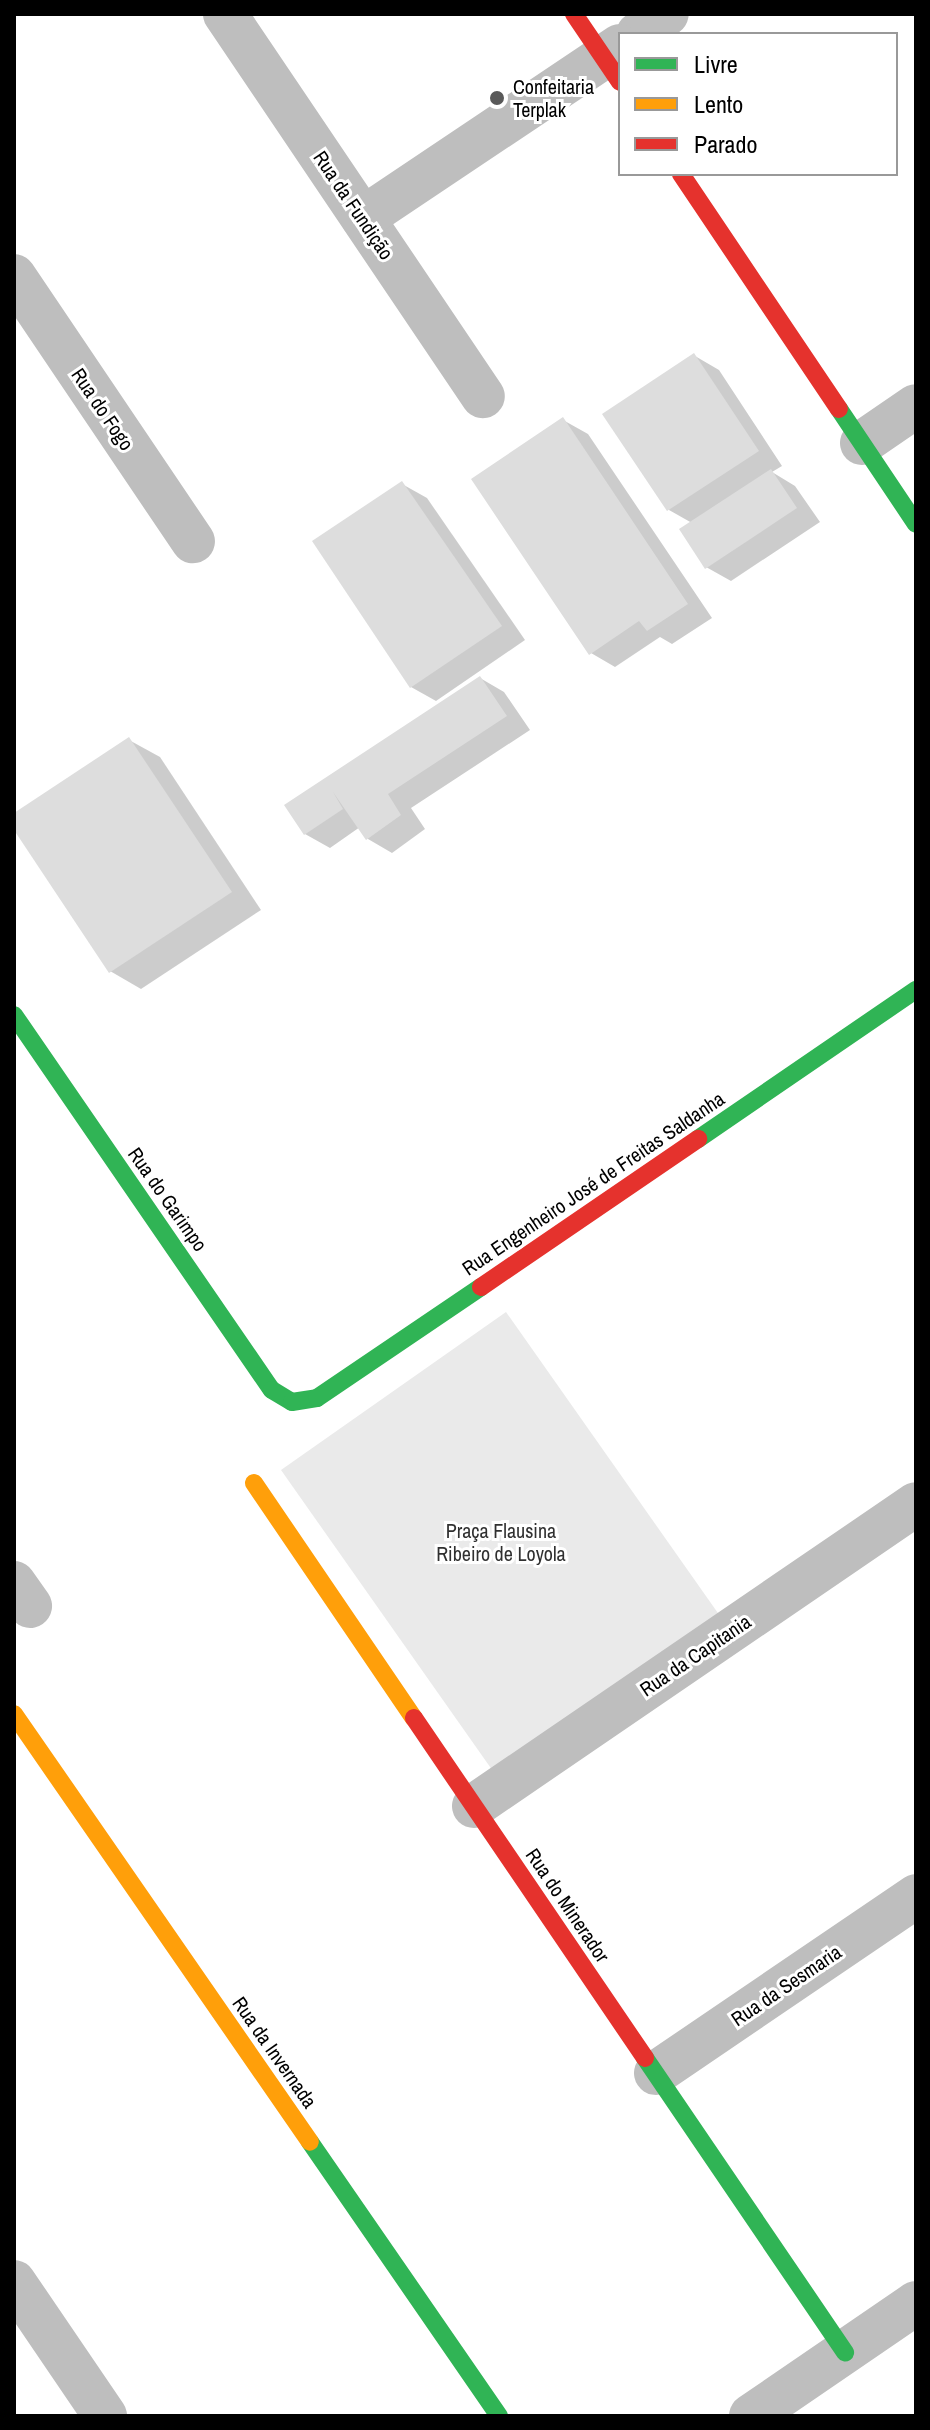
<!DOCTYPE html>
<meta charset="utf-8">
<style>
body{margin:0}
#map{position:relative;width:930px;height:2430px;overflow:hidden;background:#fff;font-family:"Archivo Narrow",sans-serif}
div>[style]{position:absolute}
[style*='--x']{left:calc(var(--x)*1px);top:calc(var(--y)*1px);width:calc(var(--w)*1px);rotate:calc(var(--a)*1deg)}
.green>*{inset:0;background:#eaeaea}
.shadow>*{inset:0;background:#0003}
.building>*{inset:0;background:#ddd}
.street>*{height:44px;margin:-22px;padding:0 22px;transform-origin:22px;border-radius:22px;background:#bebebe}
.fast>*{height:18px;margin:-9px;padding:0 9px;transform-origin:9px;border-radius:9px;background:#30b455}
.slow>*{height:18px;margin:-9px;padding:0 9px;transform-origin:9px;border-radius:9px;background:#ff9f0a}
.jam>*{height:18px;margin:-9px;padding:0 9px;transform-origin:9px;border-radius:9px;background:#e5322d}
.dots>*{width:22px;height:22px;translate:-50% -50%;box-sizing:border-box;border:4px solid #fff;border-radius:50%}
span{translate:-50% -50%;white-space:nowrap;text-align:center;line-height:1.15;-webkit-text-stroke:6px #fff;paint-order:stroke}
.poi-label{font-size:20px;color:#000}
.left{translate:0 -50%;text-align:left}
.street-label{font-size:20px;color:#000}
.park-label{font-size:20px;color:#303030}
.frame{position:absolute;inset:0;border:16px solid #000;pointer-events:none}
.legend{position:absolute;left:618px;top:32px;width:280px;height:144px;box-sizing:border-box;background:#fff;border:2px solid #999;margin:0;padding:10px 14px;list-style:none;font-size:24px;color:#000}
.legend li{display:flex;align-items:center;gap:16px;height:40px}
.legend b{width:40px;border:2px solid #999}
</style>
<div id="map">
<div class="green">
<div style="clip-path:polygon(506px 1312px,720px 1616px,495px 1774px,281px 1470px)"></div>
</div>
<div class="shadow">
<div style="clip-path:polygon(695px 356px,719px 370px,782px 466px,772px 472px,795px 486px,820px 522px,731px 581px,706px 567px,692px 523px,669px 510px)"></div>
<div style="clip-path:polygon(563px 420px,588px 434px,712px 618px,672px 644px,660px 637px,615px 667px,591px 653px)"></div>
<div style="clip-path:polygon(402px 484px,427px 498px,525px 640px,436px 701px,411px 687px)"></div>
<div style="clip-path:polygon(480px 678px,504px 692px,530px 730px,411px 808px,425px 829px,392px 853px,368px 839px,360px 827px,330px 848px,305px 834px,287px 805px)"></div>
<div style="clip-path:polygon(129px 740px,160px 757px,261px 910px,141px 989px,110px 971px,14px 826px,14px 815px)"></div>
</div>
<div class="building">
<div style="clip-path:polygon(694px 353px,759px 451px,667px 511px,602px 414px)"></div>
<div style="clip-path:polygon(563px 417px,688px 604px,647px 631px,639px 621px,589px 655px,471px 479px)"></div>
<div style="clip-path:polygon(771px 469px,797px 508px,705px 569px,679px 529px)"></div>
<div style="clip-path:polygon(402px 481px,502px 626px,410px 688px,312px 541px)"></div>
<div style="clip-path:polygon(480px 676px,507px 716px,388px 794px,401px 815px,366px 840px,333px 792px,343px 809px,304px 835px,284px 805px)"></div>
<div style="clip-path:polygon(129px 737px,232px 892px,109px 973px,14px 830px,14px 813px)"></div>
</div>
<div class="street">
<div style="--x:225;--y:14;--w:461;--a:56"></div>
<div style="--x:638;--y:34;--w:35;--a:-35"></div>
<div style="--x:363;--y:218;--w:309;--a:-33.8"></div>
<div style="--x:14;--y:276;--w:320;--a:56"></div>
<div style="--x:862;--y:443;--w:65;--a:-34.4"></div>
<div style="--x:14;--y:1583;--w:28;--a:55"></div>
<div style="--x:474;--y:1806;--w:535;--a:-34.34"></div>
<div style="--x:656;--y:2073;--w:315;--a:-34.2"></div>
<div style="--x:14;--y:2282;--w:162;--a:55.8"></div>
<div style="--x:751;--y:2416;--w:200;--a:-34.4"></div>
</div>
<div class="fast">
<div style="--x:839;--y:409;--w:138;--a:56.2"></div>
<div style="--x:14;--y:1015;--w:455;--a:55.5"></div>
<div style="--x:272;--y:1390;--w:23;--a:31"></div>
<div style="--x:292;--y:1402;--w:25;--a:-9"></div>
<div style="--x:317;--y:1398;--w:198;--a:-34.1"></div>
<div style="--x:698;--y:1139;--w:264;--a:-34.4"></div>
<div style="--x:645;--y:2058;--w:356;--a:55.8"></div>
<div style="--x:310;--y:2142;--w:333;--a:55.4"></div>
</div>
<div class="slow">
<div style="--x:254;--y:1483;--w:284;--a:55.8"></div>
<div style="--x:14;--y:1714;--w:520;--a:55.33"></div>
</div>
<div class="jam">
<div style="--x:574;--y:14;--w:82;--a:55.9"></div>
<div style="--x:681;--y:174;--w:283;--a:56.1"></div>
<div style="--x:481;--y:1287;--w:263;--a:-34.3"></div>
<div style="--x:414;--y:1718;--w:411;--a:55.8"></div>
</div>
<div class="dots">
<div style="left:497px;top:98px;background:#595959"></div>
</div>
<div class="poi-label">
<span class="left" style="left:513px;top:98px">Confeitaria<br>Terplak</span>
</div>
<div class="street-label">
<span style="left:354px;top:205px;rotate:56deg">Rua da Fundição</span>
<span style="left:103px;top:409px;rotate:56deg">Rua do Fogo</span>
<span style="left:593px;top:1183px;rotate:-34deg">Rua Engenheiro José de Freitas Saldanha</span>
<span style="left:168px;top:1199px;rotate:55deg">Rua do Garimpo</span>
<span style="left:695px;top:1655px;rotate:-34deg">Rua da Capitania</span>
<span style="left:568px;top:1905px;rotate:56deg">Rua do Minerador</span>
<span style="left:786px;top:1985px;rotate:-34deg">Rua da Sesmaria</span>
<span style="left:275px;top:2052px;rotate:55deg">Rua da Invernada</span>
</div>
<div class="park-label">
<span style="left:501px;top:1542px">Praça Flausina<br>Ribeiro de Loyola</span>
</div>
<div class="frame"></div>
<ul class="legend">
<li><b style="height:10px;background:#30b455"></b>Livre</li>
<li><b style="height:10px;background:#ff9f0a"></b>Lento</li>
<li><b style="height:10px;background:#e5322d"></b>Parado</li>
</ul>
</div>
